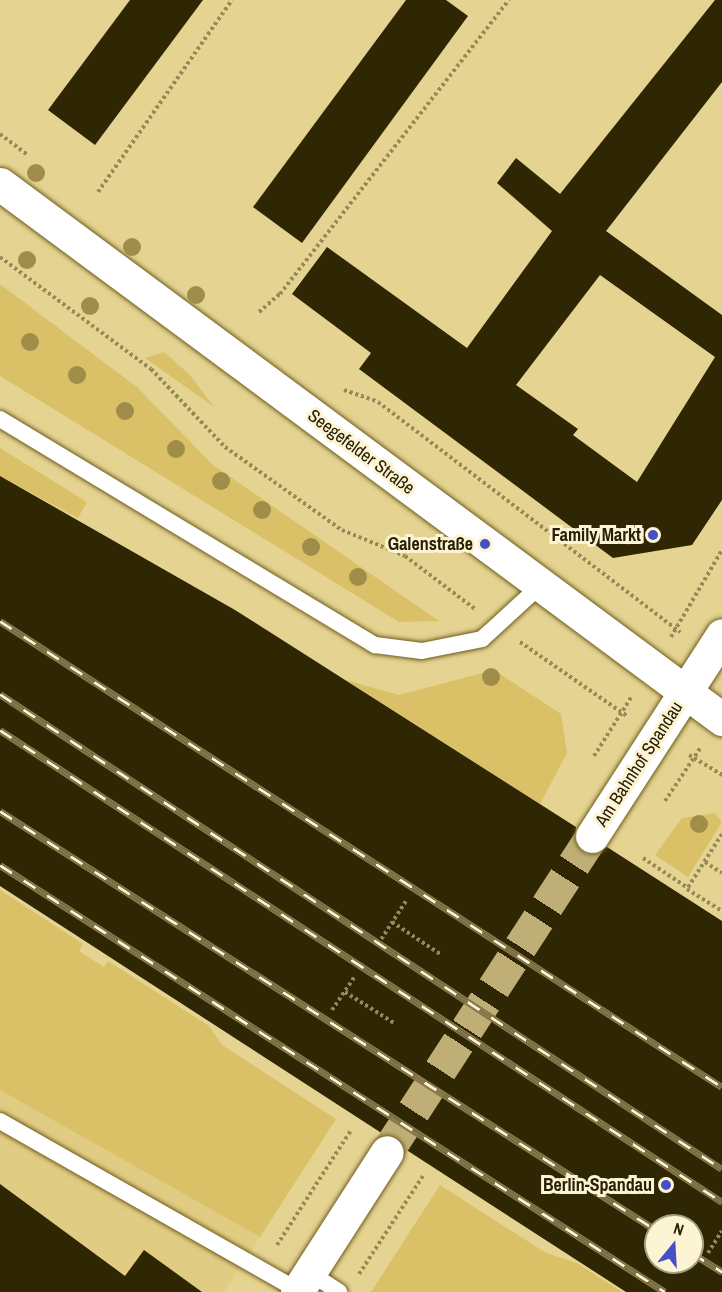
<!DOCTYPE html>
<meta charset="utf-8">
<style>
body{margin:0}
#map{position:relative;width:722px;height:1292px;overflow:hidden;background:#e5d392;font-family:"Archivo Narrow",sans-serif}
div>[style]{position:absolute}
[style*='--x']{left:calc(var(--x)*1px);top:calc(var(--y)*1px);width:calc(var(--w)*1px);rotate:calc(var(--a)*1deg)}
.built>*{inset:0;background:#e1cc83}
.green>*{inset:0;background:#dac168}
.building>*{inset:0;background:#2f2604}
.secondary-tunnel>*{height:33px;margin-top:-16.5px;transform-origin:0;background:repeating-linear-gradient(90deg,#bfaf76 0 33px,transparent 0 49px)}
.path>*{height:4px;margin-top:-2px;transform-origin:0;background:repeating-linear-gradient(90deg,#968958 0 3px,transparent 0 6px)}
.roads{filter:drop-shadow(0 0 2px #6e5d1b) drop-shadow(0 0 2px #6e5d1b)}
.lane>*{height:16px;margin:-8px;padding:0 8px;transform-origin:8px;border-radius:8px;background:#fff}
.secondary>*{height:33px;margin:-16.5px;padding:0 16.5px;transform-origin:16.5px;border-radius:16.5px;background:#fff}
.rail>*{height:7px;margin-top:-3.5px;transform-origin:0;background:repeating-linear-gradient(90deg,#fdf4d4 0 14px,#837649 0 28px);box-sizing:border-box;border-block:2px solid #837649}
.trees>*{width:18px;height:18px;margin:-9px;border-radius:50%;background:#9f8d49}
.dots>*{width:16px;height:16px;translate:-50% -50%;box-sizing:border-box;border:3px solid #fdf4d4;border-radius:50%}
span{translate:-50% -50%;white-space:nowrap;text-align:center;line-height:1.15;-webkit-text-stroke:6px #fdf4d4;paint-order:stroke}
.street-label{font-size:18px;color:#272006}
.poi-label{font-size:18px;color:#272006;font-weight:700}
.right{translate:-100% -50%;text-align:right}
.north{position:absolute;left:644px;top:1214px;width:60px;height:60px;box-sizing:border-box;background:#fdf4d4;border:2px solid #a79f82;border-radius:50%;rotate:18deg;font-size:16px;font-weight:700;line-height:24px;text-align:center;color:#272006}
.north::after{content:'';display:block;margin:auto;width:21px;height:27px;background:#4650c5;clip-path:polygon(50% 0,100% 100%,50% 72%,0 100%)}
</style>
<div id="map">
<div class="built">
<div style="clip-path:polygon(0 1090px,260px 1237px,224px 1292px,0 1292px)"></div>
</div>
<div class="green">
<div style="clip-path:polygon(0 284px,137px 387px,213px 465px,439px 621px,399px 622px,0 376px)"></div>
<div style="clip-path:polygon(164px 352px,189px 374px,214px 407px,145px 358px)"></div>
<div style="clip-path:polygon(0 448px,87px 502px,78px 518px,0 476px)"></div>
<div style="clip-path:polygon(494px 670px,561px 714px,567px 753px,540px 804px,346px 680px,399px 695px)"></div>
<div style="clip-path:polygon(715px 813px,722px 822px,688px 877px,655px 855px,682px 818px)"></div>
<div style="clip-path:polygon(0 890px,83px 944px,79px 951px,104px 967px,108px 961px,209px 1026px,222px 1045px,336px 1119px,260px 1237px,0 1090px)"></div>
<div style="clip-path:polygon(440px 1185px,546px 1253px,577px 1263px,622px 1292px,371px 1292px)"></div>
</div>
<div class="building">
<div style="clip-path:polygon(130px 0,203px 0,95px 145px,48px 110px)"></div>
<div style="clip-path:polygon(406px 0,446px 0,468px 16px,302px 243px,253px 207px)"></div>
<div style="clip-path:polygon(evenodd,715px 0,722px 0,722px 82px,606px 231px,722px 315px,722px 500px,692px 545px,613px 558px,359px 369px,371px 353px,292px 294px,327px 247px,467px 348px,552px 231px,497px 183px,516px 158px,560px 194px,715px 0,600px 275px,715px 357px,637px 482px,573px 435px,578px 429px,516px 385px,600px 275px)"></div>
<div style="clip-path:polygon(evenodd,0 476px,235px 610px,576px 827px,575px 844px,582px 852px,592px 855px,607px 847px,722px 921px,722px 1292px,626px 1292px,405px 1149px,398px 1137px,383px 1134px,0 886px,0 476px,656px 1226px,692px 1226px,692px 1262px,656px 1262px,656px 1226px)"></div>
<div style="clip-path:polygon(0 1184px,125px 1276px,144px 1250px,202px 1292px,0 1292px)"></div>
</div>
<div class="secondary-tunnel">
<div style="--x:387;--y:1152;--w:377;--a:-57"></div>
</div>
<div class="path">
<div style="--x:0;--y:134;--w:35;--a:37"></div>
<div style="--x:98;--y:192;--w:234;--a:-55.1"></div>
<div style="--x:0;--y:257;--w:188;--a:36.6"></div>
<div style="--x:151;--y:369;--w:108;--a:46.5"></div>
<div style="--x:225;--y:447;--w:143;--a:35.4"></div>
<div style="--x:342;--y:530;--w:68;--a:22.4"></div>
<div style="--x:405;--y:556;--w:88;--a:37.1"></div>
<div style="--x:259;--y:312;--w:28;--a:-41"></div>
<div style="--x:280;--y:294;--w:373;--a:-52.1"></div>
<div style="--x:344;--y:390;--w:36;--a:19"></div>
<div style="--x:378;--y:402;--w:380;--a:37.3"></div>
<div style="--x:671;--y:637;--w:101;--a:-59.6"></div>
<div style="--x:520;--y:642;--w:130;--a:34.7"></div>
<div style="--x:689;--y:755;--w:39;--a:31"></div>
<div style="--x:594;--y:756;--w:71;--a:-57.7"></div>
<div style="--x:665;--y:801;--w:65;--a:-56.3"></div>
<div style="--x:722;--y:834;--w:65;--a:122.5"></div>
<div style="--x:687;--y:889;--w:41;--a:32.2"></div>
<div style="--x:643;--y:858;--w:54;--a:33.7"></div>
<div style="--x:705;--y:862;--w:20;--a:33"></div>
<div style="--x:392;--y:922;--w:58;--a:33.7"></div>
<div style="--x:378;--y:944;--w:51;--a:-56.9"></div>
<div style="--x:345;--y:992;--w:58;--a:32.3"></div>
<div style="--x:332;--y:1010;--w:41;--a:-55.9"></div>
<div style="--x:277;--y:1245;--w:137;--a:-57.2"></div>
<div style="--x:708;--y:1253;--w:26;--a:-58"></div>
<div style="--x:359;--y:1274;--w:117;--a:-56.9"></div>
</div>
<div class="roads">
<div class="lane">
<div style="--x:0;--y:419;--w:438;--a:31.1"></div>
<div style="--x:375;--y:645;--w:47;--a:7.3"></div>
<div style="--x:422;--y:651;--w:61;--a:-11.3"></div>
<div style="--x:482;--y:639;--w:80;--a:-42.5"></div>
<div style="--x:0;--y:1121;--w:343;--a:29.6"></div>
<div style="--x:310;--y:1273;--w:35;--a:33"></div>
</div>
<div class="secondary">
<div style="--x:0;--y:184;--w:899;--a:36.54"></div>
<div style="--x:592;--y:836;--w:239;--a:-57.1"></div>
<div style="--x:297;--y:1292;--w:166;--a:-57.3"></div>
</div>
</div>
<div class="rail">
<div style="--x:0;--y:621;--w:859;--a:32.84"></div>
<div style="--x:0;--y:694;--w:864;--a:33.34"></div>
<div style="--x:0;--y:730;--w:863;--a:33.17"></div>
<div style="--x:0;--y:811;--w:778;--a:32.57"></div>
<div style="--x:0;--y:865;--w:790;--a:32.7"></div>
<div style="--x:692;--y:1253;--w:36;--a:32"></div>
</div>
<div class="trees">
<div style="left:36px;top:173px"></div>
<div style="left:132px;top:247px"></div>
<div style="left:27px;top:260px"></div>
<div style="left:196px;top:295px"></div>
<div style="left:90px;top:306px"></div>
<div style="left:30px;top:342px"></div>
<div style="left:77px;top:375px"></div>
<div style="left:125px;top:411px"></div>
<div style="left:176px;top:449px"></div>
<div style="left:221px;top:481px"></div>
<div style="left:262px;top:510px"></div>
<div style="left:311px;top:547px"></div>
<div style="left:358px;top:577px"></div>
<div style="left:491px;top:677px"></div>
<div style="left:699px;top:824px"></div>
</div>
<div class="dots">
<div style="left:653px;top:535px;background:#4650c5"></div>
<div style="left:485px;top:544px;background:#4650c5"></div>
<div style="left:666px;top:1185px;background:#4650c5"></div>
</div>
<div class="street-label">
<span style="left:361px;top:452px;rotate:37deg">Seegefelder Straße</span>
<span style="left:639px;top:764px;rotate:-57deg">Am Bahnhof Spandau</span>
</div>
<div class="poi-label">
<span class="right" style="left:641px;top:535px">Family Markt</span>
<span class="right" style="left:473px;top:544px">Galenstraße</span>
<span class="right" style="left:652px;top:1185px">Berlin-Spandau</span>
</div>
<div class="north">N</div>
</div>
